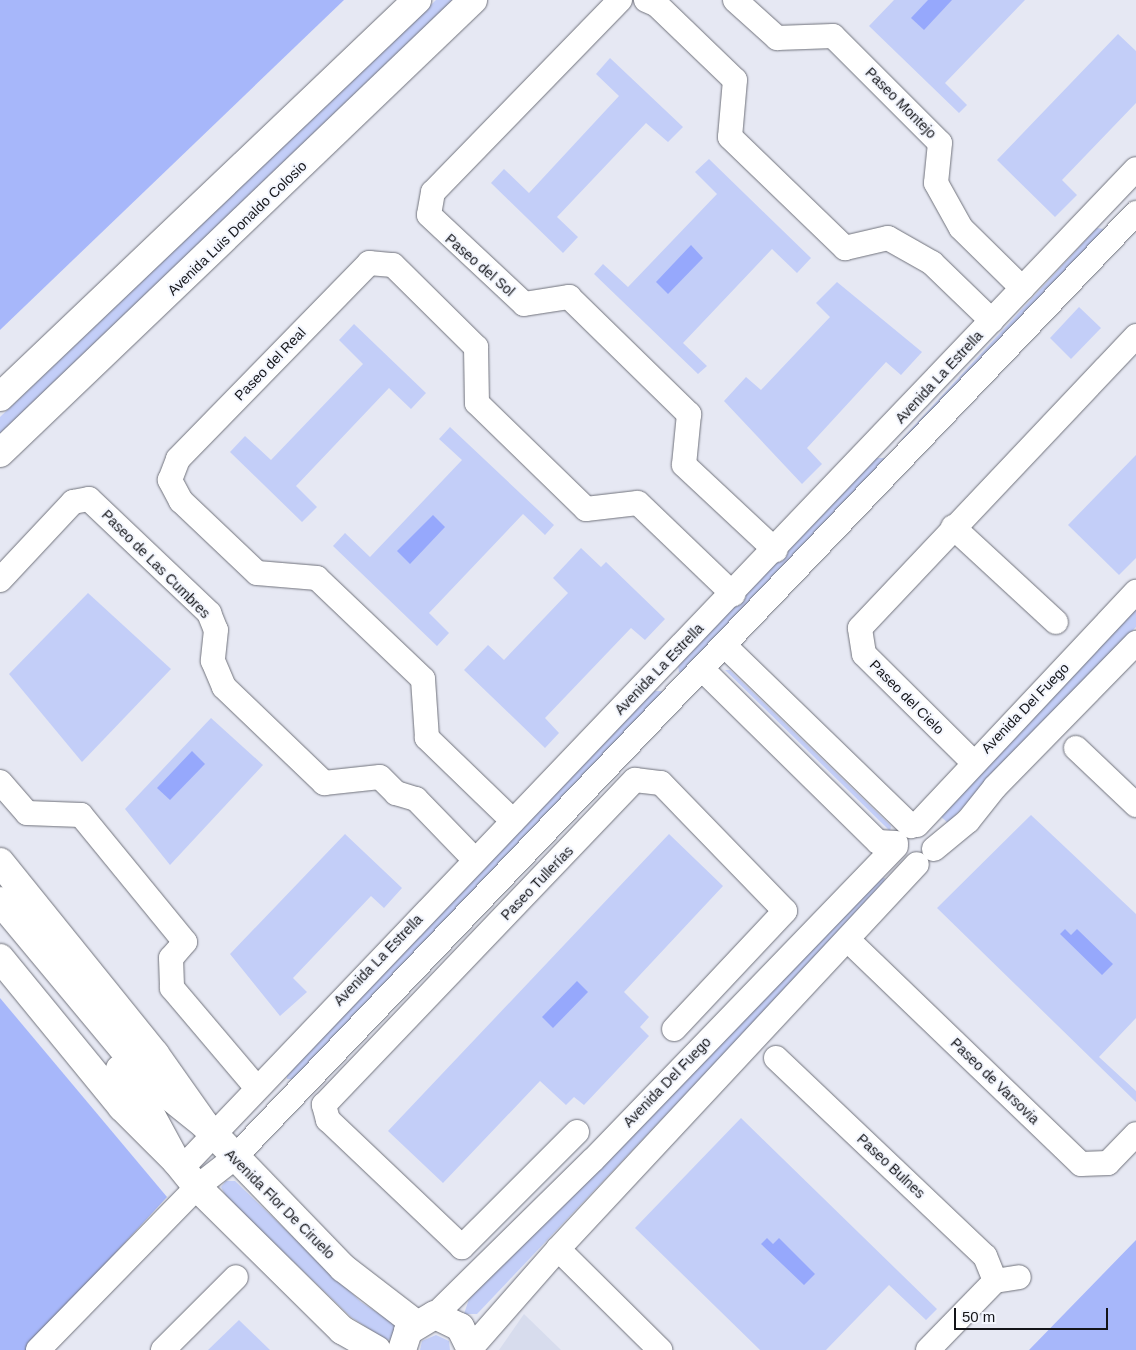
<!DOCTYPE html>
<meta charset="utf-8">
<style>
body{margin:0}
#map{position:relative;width:1136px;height:1350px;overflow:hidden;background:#e6e8f3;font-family:Arial,sans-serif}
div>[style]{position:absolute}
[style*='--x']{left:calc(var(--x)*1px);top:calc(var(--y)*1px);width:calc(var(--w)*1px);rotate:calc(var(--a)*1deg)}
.built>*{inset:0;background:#d7dced}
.green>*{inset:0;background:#c3cef8}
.forest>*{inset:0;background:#a7b7fa}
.water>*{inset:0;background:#96a8fc}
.roads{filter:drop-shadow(0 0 1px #70727b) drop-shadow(0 0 1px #70727b)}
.street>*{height:24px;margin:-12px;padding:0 12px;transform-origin:12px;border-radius:12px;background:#fff}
.secondary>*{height:28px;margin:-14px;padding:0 14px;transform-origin:14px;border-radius:14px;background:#fff}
.primary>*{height:28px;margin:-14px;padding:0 14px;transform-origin:14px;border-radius:14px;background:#fff}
span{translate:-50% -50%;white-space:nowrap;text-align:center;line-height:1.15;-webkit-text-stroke:4px #f3f6fe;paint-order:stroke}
.street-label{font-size:14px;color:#131418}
.scale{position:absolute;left:954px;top:1308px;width:154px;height:22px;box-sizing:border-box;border:2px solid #131418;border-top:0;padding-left:6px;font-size:15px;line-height:18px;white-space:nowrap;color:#131418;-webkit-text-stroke:4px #f3f6fe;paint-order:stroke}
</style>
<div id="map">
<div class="built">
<div style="clip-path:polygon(524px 1314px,561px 1350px,499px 1350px)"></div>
</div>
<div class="green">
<div style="clip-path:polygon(436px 0,456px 0,0 438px,0 417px)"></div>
<div style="clip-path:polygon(894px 0,1025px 0,945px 83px,967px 105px,959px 113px,869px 26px)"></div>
<div style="clip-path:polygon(1118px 34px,1136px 51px,1136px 103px,1062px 180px,1077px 195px,1055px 217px,997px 160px)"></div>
<div style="clip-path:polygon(610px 58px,683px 127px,668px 142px,646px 123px,557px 217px,578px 237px,563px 253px,491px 183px,504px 169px,529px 193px,619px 96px,596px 74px)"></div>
<div style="clip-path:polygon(709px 159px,811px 258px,797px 273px,772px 249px,683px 343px,707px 366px,698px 374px,594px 274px,603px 264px,628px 287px,717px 194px,695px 172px)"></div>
<div style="clip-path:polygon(1097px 228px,1104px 229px,1104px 234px,907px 439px,901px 440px)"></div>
<div style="clip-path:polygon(837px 282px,922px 352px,901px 375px,886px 362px,807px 448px,822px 464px,802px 484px,724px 401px,746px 377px,761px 390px,830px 317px,816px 303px)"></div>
<div style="clip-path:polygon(1079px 307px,1101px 328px,1071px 359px,1050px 338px)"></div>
<div style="clip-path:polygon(354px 324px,426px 393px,411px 409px,389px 388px,296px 486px,317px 507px,302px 522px,230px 452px,245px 436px,271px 460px,363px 364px,339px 340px)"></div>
<div style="clip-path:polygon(450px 427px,554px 525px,545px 535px,523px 514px,429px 613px,449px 633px,437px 646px,333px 546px,345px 533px,370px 557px,462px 460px,439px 439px)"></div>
<div style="clip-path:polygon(1136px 455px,1136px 558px,1119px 575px,1068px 525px)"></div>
<div style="clip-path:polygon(876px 458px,885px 458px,886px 465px,685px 672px,679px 672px,678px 665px)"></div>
<div style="clip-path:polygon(581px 548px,601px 567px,606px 562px,665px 619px,645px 640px,631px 628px,545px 718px,559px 733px,545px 748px,464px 670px,488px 645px,504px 660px,568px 593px,553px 578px)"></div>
<div style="clip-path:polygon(88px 593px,171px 669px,82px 762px,9px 674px)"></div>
<div style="clip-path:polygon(1136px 608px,1136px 627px,948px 823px,938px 814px)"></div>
<div style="clip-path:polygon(725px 670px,730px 670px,891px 826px,890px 831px)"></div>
<div style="clip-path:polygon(654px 691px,662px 691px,662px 699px,296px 1079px,287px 1079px,287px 1071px)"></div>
<div style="clip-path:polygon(211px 718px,263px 765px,170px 865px,125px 809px)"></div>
<div style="clip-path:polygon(1031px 815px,1136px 914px,1136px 1018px,1099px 1057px,1136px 1091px,1136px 1102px,937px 908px)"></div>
<div style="clip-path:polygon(345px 834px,402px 888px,384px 908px,371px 896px,293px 978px,307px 992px,280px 1016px,230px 954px)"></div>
<div style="clip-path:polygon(669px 834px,723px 886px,624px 992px,649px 1017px,640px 1027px,649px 1036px,584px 1105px,574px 1097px,566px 1105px,540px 1081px,443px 1183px,388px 1131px)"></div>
<div style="clip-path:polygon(878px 877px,885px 878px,883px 886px,477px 1314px,464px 1314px,469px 1299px)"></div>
<div style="clip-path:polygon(741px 1118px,937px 1309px,926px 1320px,889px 1285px,826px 1350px,760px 1350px,635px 1228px)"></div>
<div style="clip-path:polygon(226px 1181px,235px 1181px,361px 1302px,393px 1323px,397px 1329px,395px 1339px,386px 1340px,351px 1317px,227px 1198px,221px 1187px)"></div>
<div style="clip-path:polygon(239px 1320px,270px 1350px,208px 1350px)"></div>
<div style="clip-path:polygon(436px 1335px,449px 1341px,450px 1350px,420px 1350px,422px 1341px)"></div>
</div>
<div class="forest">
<div style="clip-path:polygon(0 0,344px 0,0 330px)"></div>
<div style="clip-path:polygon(0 998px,167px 1197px,26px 1350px,0 1350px)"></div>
<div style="clip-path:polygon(1136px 1240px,1136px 1350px,1029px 1350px,1102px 1275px)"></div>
</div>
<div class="water">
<div style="clip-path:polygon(928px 0,952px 0,924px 30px,911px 18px)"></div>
<div style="clip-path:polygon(691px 245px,703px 258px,668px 294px,656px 282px)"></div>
<div style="clip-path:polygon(433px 515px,445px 527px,410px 564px,397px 551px)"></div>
<div style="clip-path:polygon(192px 751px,205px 764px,170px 800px,157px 788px)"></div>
<div style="clip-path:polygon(1065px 929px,1071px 935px,1077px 929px,1113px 964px,1102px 975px,1060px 934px)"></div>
<div style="clip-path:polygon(577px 981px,588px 992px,553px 1028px,542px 1017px)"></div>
<div style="clip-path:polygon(767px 1238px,773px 1244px,779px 1238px,815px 1274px,804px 1285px,761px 1244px)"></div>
</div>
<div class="roads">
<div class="street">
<div style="--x:620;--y:0;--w:268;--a:134.2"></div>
<div style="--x:433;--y:192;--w:23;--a:100"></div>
<div style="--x:429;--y:215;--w:130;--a:43.1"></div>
<div style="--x:524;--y:304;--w:46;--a:-8.8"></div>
<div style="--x:569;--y:297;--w:168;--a:44.3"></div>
<div style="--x:689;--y:414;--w:51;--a:95.6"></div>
<div style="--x:684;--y:465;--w:125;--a:43"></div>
<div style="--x:646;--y:0;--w:12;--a:24"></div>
<div style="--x:657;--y:5;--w:108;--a:43.9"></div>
<div style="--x:735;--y:80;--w:57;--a:95"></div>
<div style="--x:730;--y:137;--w:160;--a:44"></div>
<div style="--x:845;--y:248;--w:44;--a:-13.1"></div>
<div style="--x:888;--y:238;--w:51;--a:29.6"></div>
<div style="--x:932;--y:263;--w:83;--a:44"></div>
<div style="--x:735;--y:0;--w:57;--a:42.1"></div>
<div style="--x:777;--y:38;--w:56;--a:-2"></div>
<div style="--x:833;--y:36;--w:151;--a:45"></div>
<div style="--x:940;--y:143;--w:40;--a:95.7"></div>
<div style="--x:936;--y:183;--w:51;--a:60.9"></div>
<div style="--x:961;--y:228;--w:86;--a:44.5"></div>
<div style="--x:953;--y:527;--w:140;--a:42.7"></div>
<div style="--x:0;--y:580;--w:107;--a:-46.9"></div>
<div style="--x:73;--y:502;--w:16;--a:-11"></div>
<div style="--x:89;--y:499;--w:166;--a:43.5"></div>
<div style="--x:209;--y:613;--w:18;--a:68"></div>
<div style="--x:216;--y:630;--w:31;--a:96"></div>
<div style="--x:213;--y:661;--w:28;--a:67"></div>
<div style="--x:224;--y:687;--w:139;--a:43.8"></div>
<div style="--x:324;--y:783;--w:56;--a:-6.1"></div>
<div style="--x:380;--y:777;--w:23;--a:45"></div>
<div style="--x:396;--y:793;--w:21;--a:17"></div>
<div style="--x:416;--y:799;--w:83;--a:46"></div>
<div style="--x:725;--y:646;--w:259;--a:44.1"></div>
<div style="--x:703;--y:670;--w:245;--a:44.5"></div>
<div style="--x:878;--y:842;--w:18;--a:3"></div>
<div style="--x:1076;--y:748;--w:83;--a:43.5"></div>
<div style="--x:973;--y:762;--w:153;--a:-135.3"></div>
<div style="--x:864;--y:654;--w:26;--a:-99"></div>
<div style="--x:860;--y:628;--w:402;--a:-46.6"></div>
<div style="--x:0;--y:782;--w:41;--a:48.9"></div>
<div style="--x:27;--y:813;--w:54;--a:2.1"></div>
<div style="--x:81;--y:815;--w:164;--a:50.7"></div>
<div style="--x:185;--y:942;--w:21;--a:131"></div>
<div style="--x:171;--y:958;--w:30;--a:88"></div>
<div style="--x:172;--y:988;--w:130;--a:49.7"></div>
<div style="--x:513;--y:821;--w:120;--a:-136"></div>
<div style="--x:427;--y:738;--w:59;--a:-93.9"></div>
<div style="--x:423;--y:679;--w:146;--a:-136.4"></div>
<div style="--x:317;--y:578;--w:60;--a:-175.2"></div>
<div style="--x:257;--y:573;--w:105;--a:-136.5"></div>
<div style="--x:181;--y:501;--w:24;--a:-118"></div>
<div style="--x:170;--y:480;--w:22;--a:-69"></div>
<div style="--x:178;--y:459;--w:274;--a:-45.7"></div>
<div style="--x:369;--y:263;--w:24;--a:5"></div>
<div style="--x:393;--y:265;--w:117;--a:44.7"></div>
<div style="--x:476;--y:347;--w:56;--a:89"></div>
<div style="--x:477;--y:403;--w:152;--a:44.2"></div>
<div style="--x:586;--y:509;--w:52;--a:-6.6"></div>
<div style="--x:638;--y:503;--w:132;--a:43.8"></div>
<div style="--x:917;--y:825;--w:320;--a:-46.8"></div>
<div style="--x:934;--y:849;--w:44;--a:-39.5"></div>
<div style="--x:968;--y:821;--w:43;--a:-51.5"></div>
<div style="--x:995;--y:787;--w:202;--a:-45.6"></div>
<div style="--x:848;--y:940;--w:323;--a:43.9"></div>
<div style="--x:1081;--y:1164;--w:27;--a:-2"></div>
<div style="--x:1108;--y:1163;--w:40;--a:-46"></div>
<div style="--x:776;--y:1058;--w:288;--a:43.5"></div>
<div style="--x:985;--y:1256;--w:27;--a:68"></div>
<div style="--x:995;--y:1281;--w:96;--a:134.2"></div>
<div style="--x:577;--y:1132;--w:163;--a:135"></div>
<div style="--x:462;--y:1247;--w:185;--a:-136.5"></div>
<div style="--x:328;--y:1120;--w:16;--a:-105"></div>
<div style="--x:324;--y:1105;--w:450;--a:-46.3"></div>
<div style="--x:635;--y:780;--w:26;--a:7"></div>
<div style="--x:661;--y:783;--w:178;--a:45.9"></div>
<div style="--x:785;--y:911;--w:162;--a:133.2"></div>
<div style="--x:182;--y:1168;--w:1381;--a:-46.32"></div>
<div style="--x:558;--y:1249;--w:144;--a:44.7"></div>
<div style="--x:995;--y:1281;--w:24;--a:-9"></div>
<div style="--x:435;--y:1315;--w:221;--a:-44.5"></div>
<div style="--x:593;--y:1160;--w:436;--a:-46"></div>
<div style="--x:472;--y:1347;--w:130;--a:-48.7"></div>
<div style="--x:558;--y:1249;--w:526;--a:-47"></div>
<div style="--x:38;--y:1350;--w:228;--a:-45.7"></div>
<div style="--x:197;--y:1187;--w:46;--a:-37.9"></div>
<div style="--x:233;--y:1159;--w:1308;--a:-46.33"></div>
<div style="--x:163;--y:1350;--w:103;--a:-45"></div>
</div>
<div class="secondary">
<div style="--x:0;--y:901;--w:233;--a:50.2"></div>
<div style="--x:149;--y:1080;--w:72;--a:38.8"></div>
<div style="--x:205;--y:1125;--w:199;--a:46"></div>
<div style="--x:343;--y:1268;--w:92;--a:37.5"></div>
<div style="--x:120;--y:1069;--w:28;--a:51"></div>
<div style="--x:138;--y:1091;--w:80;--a:61.5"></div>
<div style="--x:176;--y:1161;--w:33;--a:51"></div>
<div style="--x:197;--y:1187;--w:204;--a:44.6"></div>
<div style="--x:342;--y:1330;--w:40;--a:29.7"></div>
<div style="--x:402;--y:1350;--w:20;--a:-72"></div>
<div style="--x:408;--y:1331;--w:31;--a:-31"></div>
<div style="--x:435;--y:1315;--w:28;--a:26"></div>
<div style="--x:460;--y:1327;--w:25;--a:64"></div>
</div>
<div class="primary">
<div style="--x:0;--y:397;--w:576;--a:-43.59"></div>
<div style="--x:0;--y:453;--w:655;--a:-43.76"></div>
<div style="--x:0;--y:862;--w:247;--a:51.1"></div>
<div style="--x:155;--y:1054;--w:87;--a:54.8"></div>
<div style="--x:0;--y:958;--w:193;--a:50.7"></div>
<div style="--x:122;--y:1107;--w:76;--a:45"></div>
</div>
</div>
<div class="street-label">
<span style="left:901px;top:103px;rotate:45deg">Paseo Montejo</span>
<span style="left:237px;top:228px;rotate:-44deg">Avenida Luis Donaldo Colosio</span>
<span style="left:480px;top:265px;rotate:41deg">Paseo del Sol</span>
<span style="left:270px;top:364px;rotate:-46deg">Paseo del Real</span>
<span style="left:939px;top:377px;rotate:-47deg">Avenida La Estrella</span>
<span style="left:156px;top:564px;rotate:45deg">Paseo de Las Cumbres</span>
<span style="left:659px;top:669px;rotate:-46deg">Avenida La Estrella</span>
<span style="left:907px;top:697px;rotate:45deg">Paseo del Cielo</span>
<span style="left:1025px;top:708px;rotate:-46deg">Avenida Del Fuego</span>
<span style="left:537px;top:883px;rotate:-46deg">Paseo Tullerías</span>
<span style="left:378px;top:960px;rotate:-46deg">Avenida La Estrella</span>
<span style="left:995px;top:1081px;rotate:44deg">Paseo de Varsovia</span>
<span style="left:667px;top:1082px;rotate:-46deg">Avenida Del Fuego</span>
<span style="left:891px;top:1166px;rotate:43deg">Paseo Bulnes</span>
<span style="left:280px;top:1204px;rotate:45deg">Avenida Flor De Ciruelo</span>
</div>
<div class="scale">50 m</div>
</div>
